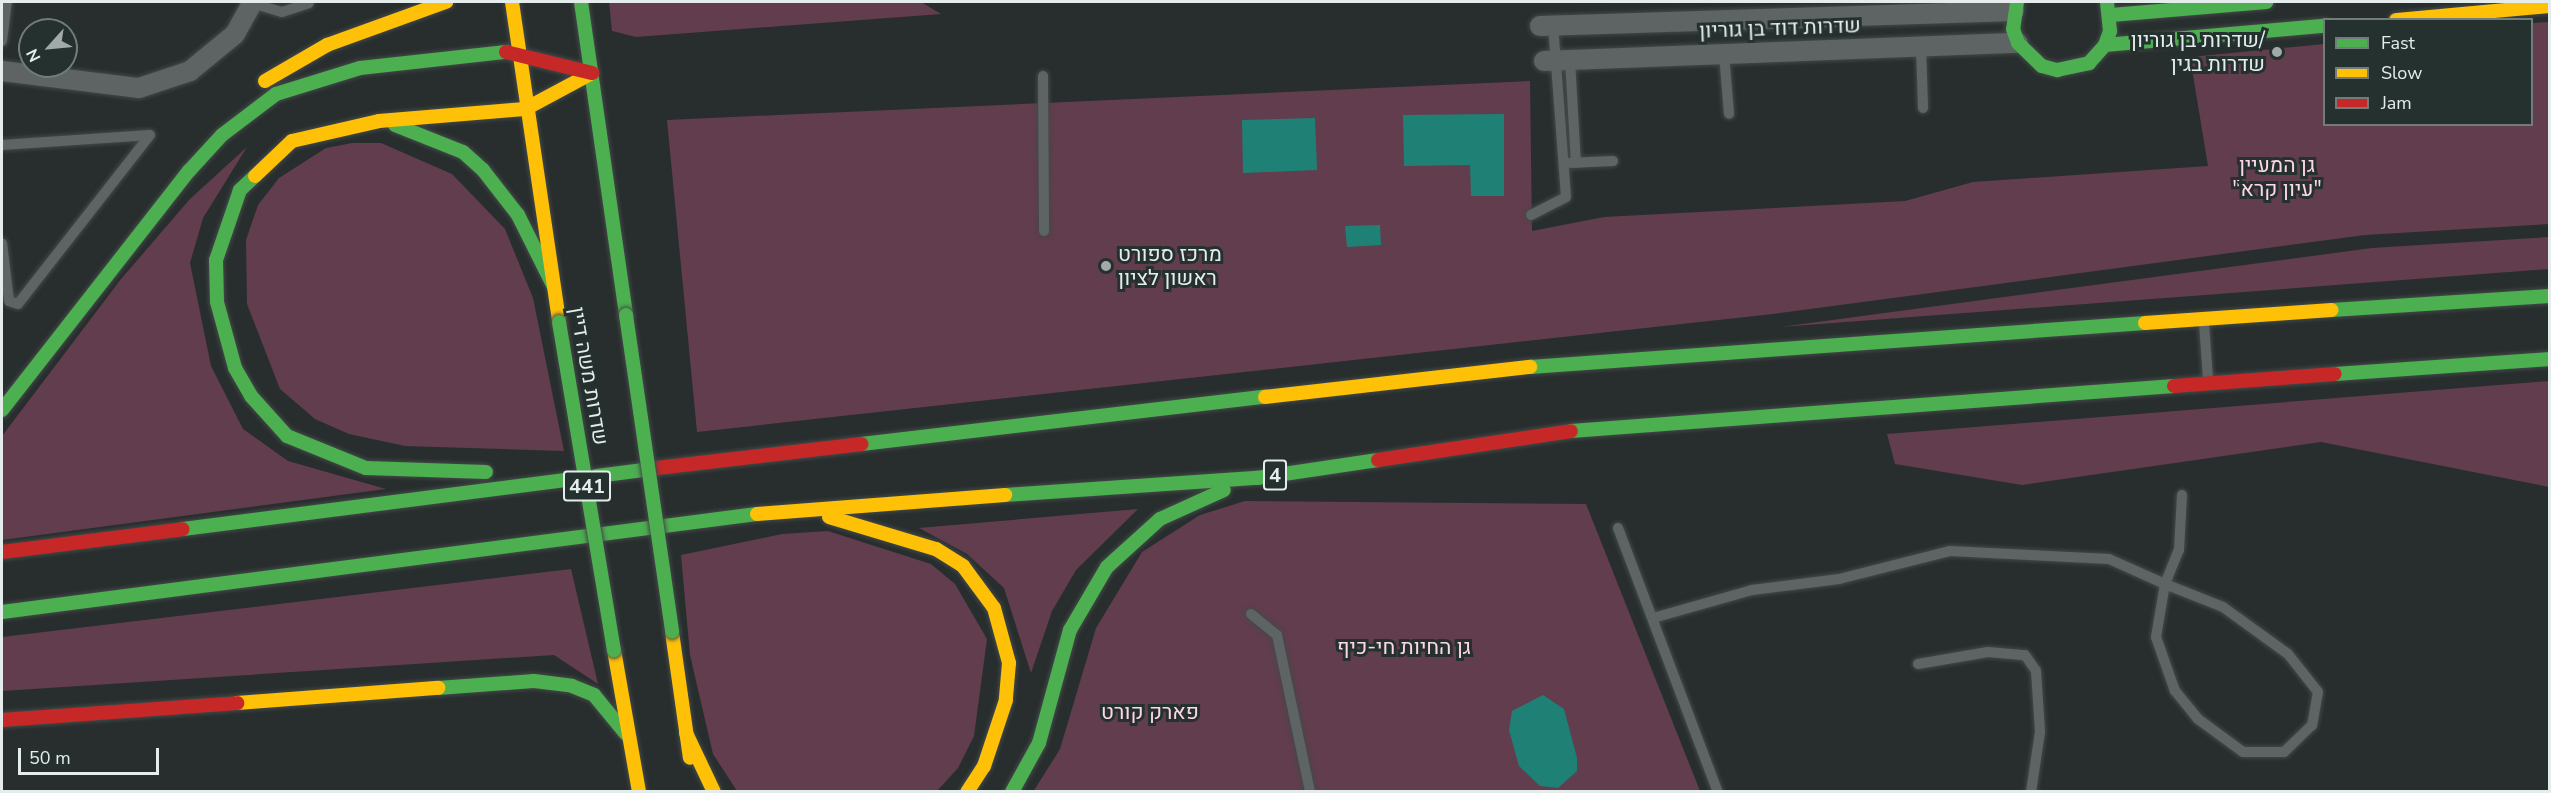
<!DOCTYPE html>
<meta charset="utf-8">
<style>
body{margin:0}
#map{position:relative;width:2551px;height:793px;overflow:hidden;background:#272e2d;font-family:"Nunito Sans",Heebo,sans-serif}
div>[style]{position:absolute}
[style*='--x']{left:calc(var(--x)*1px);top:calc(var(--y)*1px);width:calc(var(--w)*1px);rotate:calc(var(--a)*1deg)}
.green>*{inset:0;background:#623d4e}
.water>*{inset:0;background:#1f8175}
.roads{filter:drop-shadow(0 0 2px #434948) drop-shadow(0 0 2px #434948)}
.lane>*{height:10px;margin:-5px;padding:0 5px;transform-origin:5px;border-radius:5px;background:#5e6463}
.street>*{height:20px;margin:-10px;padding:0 10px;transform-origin:10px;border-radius:10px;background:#5e6463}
.fast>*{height:14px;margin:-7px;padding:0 7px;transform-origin:7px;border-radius:7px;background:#4caf50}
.slow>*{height:14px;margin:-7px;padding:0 7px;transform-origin:7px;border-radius:7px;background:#ffc107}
.jam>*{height:14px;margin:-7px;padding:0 7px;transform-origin:7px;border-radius:7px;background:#c62828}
.bridges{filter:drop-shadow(0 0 2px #434948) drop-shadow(0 0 2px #434948)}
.fast-bridge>*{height:14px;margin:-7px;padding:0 7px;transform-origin:7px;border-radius:7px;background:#4caf50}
.dots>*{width:16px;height:16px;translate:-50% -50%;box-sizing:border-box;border:3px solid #24312f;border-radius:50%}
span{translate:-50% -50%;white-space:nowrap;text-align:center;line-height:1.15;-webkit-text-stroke:6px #24312f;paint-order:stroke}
.shield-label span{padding:2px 4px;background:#24312f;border:2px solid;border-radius:4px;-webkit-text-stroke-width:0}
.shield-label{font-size:20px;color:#e5edec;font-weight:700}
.street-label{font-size:21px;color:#e5edec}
.poi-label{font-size:21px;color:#e5edec}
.right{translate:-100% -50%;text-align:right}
.left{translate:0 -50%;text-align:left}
.park-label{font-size:21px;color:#ffd6e7}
.frame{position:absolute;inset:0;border:3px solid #e5edec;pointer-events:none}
.legend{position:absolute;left:2323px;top:18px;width:210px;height:108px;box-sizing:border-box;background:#24312f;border:2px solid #717c7b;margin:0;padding:8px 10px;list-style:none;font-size:18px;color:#e5edec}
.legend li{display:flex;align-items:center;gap:12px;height:30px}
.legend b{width:30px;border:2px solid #717c7b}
.north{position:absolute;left:18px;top:18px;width:60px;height:60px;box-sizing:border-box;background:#24312f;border:2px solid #717c7b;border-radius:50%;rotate:243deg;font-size:16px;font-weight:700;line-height:24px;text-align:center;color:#e5edec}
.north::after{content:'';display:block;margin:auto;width:21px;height:27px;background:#a2aaa9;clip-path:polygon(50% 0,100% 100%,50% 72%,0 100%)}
.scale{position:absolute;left:18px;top:748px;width:141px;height:27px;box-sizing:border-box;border:3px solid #e5edec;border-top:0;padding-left:8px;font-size:18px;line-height:21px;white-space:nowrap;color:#e5edec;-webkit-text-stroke:4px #24312f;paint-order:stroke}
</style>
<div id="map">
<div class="green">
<div style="clip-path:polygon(609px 2px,921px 2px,941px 14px,636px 37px,612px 31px)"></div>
<div style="clip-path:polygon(2549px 22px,2549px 224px,2365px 235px,1773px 314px,697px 432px,667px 120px,1530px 81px,1532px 231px,1604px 217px,1905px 201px,1973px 182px,2208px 166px,2190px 57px,2324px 44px,2324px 124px,2532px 124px,2532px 23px)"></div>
<div style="clip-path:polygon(352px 143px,381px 143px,452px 174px,505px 229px,533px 298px,564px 451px,405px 446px,349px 434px,315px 419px,280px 389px,247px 304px,246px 240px,258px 205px,279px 178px,326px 148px)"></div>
<div style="clip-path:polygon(247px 147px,203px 218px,190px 263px,211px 366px,243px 429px,288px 461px,386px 489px,2px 540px,2px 436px,121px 279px,190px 199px)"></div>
<div style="clip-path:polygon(2549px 237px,2549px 269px,1780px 327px,2372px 248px)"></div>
<div style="clip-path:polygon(2549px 381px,2549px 487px,2321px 442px,2022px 485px,1895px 464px,1887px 434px)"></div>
<div style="clip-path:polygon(1245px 501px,1586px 504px,1700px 791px,1033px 792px,1060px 749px,1096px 628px,1142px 552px,1200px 515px)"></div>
<div style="clip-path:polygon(1138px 509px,1076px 570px,1052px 611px,1031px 673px,1004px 588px,967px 554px,919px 528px)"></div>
<div style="clip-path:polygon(828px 531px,931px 564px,955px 584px,987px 639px,974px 736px,958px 768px,937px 791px,737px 791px,713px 754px,690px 655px,681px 555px,782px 534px)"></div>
<div style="clip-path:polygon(571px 569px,598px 684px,554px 655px,2px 691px,2px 637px)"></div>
</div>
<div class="water">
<div style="clip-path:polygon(1504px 114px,1504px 196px,1471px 196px,1470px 165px,1404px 166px,1403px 115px)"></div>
<div style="clip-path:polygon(1315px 118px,1317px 170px,1243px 173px,1242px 120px)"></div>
<div style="clip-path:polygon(1380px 225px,1381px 245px,1347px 247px,1345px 226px)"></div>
<div style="clip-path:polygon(1543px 695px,1564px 709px,1577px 758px,1577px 771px,1558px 788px,1540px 786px,1519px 766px,1509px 730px,1512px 711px)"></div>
</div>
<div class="roads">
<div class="lane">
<div style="--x:252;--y:3;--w:31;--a:17"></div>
<div style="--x:282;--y:12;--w:28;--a:-18"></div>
<div style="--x:2;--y:41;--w:39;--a:-83"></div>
<div style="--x:1921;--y:47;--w:61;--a:88.1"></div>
<div style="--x:1724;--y:54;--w:60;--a:85.2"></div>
<div style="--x:1570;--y:60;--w:103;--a:86.7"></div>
<div style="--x:1043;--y:76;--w:155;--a:89.6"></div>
<div style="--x:2;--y:145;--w:148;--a:-3.9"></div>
<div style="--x:150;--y:135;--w:214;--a:128"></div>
<div style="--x:18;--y:304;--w:9;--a:-162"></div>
<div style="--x:9;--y:301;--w:58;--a:-96.9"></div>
<div style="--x:1569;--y:163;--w:44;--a:-2.6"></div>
<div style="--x:1531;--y:215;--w:39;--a:-27"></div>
<div style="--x:1566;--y:197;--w:172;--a:-94.3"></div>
<div style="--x:2204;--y:323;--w:56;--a:85.9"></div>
<div style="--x:1618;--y:528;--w:282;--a:69.3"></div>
<div style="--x:1251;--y:614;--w:33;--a:39"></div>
<div style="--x:1277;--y:635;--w:160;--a:78.1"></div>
<div style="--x:1653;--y:618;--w:103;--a:-15.8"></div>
<div style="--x:1752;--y:590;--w:88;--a:-7.2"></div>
<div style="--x:1839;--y:579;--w:114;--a:-14.2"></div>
<div style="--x:1950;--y:551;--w:159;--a:2.9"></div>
<div style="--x:2109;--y:559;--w:61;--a:24.1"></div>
<div style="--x:2165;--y:584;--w:62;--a:21.6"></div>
<div style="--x:2223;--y:607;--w:80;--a:35.9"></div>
<div style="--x:2288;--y:654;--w:48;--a:51.7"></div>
<div style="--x:2318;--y:692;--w:34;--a:100"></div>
<div style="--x:2312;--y:725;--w:39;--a:136"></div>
<div style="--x:2284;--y:752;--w:41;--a:180"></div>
<div style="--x:2243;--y:752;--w:56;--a:-143.7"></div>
<div style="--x:2198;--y:719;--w:36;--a:-129"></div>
<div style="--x:2175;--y:691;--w:57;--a:-109.4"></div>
<div style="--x:2156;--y:637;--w:54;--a:-80.4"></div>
<div style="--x:2165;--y:584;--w:37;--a:-68"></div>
<div style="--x:2179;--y:550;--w:55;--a:-86.9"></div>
<div style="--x:1918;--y:664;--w:71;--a:-9.7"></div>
<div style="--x:1988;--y:652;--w:37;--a:5"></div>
<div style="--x:2025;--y:655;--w:19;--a:55"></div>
<div style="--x:2036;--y:671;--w:61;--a:86.2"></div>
<div style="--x:2040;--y:732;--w:61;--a:98.5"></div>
</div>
<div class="street">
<div style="--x:1540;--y:26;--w:474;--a:-1.8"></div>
<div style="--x:1544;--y:61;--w:474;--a:-2.2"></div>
<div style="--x:2;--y:71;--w:138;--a:7.1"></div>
<div style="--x:139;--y:88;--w:54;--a:-18.4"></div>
<div style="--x:190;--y:71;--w:58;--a:-39.4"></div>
<div style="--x:235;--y:34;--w:37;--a:-61"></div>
</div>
<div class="fast">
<div style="--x:581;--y:2;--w:316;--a:81.8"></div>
<div style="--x:2017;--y:2;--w:27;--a:98"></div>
<div style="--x:2013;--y:29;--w:15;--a:70"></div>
<div style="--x:2018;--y:43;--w:33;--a:44"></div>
<div style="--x:2042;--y:66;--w:16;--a:15"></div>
<div style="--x:2057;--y:70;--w:33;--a:-12"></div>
<div style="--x:2089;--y:63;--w:24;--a:-48"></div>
<div style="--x:2105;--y:45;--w:15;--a:-70"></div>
<div style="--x:2110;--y:31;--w:29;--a:-96"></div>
<div style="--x:2111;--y:15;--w:156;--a:-4.8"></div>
<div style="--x:2105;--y:45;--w:220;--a:-5"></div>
<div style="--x:395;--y:125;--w:73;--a:21.7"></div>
<div style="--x:463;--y:152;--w:27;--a:42"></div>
<div style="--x:483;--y:170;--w:57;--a:52.1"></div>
<div style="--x:518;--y:215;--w:78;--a:63.4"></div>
<div style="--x:255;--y:176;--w:21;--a:137"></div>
<div style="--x:240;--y:190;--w:74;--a:108.9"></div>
<div style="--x:216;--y:260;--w:42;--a:88.6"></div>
<div style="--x:217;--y:302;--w:68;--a:74.7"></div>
<div style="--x:235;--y:368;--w:32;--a:60"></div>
<div style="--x:251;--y:396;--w:54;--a:48"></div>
<div style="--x:287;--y:436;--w:85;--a:22.1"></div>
<div style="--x:366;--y:468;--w:120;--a:1.9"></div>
<div style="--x:2332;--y:310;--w:218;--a:-3.7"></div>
<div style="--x:1530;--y:367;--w:617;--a:-4.09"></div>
<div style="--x:2335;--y:374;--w:216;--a:-4"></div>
<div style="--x:2;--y:410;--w:303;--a:-52"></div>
<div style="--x:189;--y:171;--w:49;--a:-47.5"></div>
<div style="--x:222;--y:135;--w:68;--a:-37.2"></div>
<div style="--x:276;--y:94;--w:88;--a:-17.2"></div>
<div style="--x:360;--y:68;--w:147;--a:-6.3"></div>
<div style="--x:1571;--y:431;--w:605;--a:-4.27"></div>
<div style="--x:862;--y:444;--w:406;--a:-6.7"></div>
<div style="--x:1005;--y:495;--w:253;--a:-3.9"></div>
<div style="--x:1257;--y:478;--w:122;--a:-8.5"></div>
<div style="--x:183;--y:529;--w:470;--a:-7.3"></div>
<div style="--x:2;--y:612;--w:761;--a:-7.4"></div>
<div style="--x:438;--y:688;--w:96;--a:-4.2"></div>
<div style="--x:534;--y:681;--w:38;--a:7"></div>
<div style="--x:572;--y:686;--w:24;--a:22"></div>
<div style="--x:594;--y:695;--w:50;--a:50.6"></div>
<div style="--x:1012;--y:792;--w:56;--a:-61.1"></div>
<div style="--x:1039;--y:743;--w:117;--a:-74.7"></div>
<div style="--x:1070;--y:630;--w:73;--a:-59.6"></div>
<div style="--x:1107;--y:567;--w:72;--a:-42.2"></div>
<div style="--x:1160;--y:519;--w:70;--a:-24.4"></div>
</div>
<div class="slow">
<div style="--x:512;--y:2;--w:323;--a:81.6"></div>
<div style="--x:2396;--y:20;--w:155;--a:-5.2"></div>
<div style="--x:265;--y:81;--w:72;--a:-30.1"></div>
<div style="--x:327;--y:45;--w:127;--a:-19.9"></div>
<div style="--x:255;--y:176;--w:51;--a:-43.4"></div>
<div style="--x:292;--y:141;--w:89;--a:-12.9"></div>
<div style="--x:379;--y:121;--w:146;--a:-4.7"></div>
<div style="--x:525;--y:109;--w:76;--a:-28.2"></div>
<div style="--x:2145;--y:323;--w:187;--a:-4"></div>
<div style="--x:1265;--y:397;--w:267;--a:-6.5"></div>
<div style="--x:757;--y:514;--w:249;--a:-4.4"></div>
<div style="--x:829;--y:517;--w:112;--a:16.7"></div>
<div style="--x:936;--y:549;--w:32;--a:32"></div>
<div style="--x:963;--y:566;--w:52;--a:53.6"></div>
<div style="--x:994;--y:608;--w:57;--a:74.7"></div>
<div style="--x:1009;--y:663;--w:37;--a:95"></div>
<div style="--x:1006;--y:700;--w:70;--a:108.4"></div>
<div style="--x:984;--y:766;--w:31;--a:123"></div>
<div style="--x:672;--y:632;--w:127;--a:81.9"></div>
<div style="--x:614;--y:650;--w:144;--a:80"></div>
<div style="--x:237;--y:703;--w:202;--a:-4.3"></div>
<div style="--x:686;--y:733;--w:65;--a:64.6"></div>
</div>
<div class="jam">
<div style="--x:506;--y:52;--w:89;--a:13.7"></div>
<div style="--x:2174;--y:386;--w:161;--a:-4.3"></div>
<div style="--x:1378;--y:460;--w:195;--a:-8.5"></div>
<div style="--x:649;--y:469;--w:214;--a:-6.7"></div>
<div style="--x:2;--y:552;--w:182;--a:-7.2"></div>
<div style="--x:2;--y:720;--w:236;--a:-4.1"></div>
</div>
</div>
<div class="bridges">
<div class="fast-bridge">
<div style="--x:626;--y:315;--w:320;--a:81.7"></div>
<div style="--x:559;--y:322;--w:333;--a:80.5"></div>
</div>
</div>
<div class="dots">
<div style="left:2277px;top:52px;background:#a2aaa9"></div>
<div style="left:1106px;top:266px;background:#a2aaa9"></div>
</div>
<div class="shield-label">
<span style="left:1275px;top:475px">4</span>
<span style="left:587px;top:486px">441</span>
</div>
<div class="street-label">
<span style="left:1780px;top:28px;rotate:-2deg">שדרות דוד בן גוריון</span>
<span style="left:589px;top:376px;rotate:80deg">שדרות משה דיין</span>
</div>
<div class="poi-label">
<span class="right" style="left:2265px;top:52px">שדרות בן גוריון/<br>שדרות בגין</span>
<span class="left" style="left:1118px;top:266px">מרכז ספורט<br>ראשון לציון</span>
</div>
<div class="park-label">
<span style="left:2277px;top:177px">גן המעיין<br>"עיון קרא"</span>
<span style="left:1404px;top:647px">גן החיות חי-כיף</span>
<span style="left:1150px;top:712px">פארק קורט</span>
</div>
<div class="frame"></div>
<ul class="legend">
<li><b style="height:8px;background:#4caf50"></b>Fast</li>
<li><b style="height:8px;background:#ffc107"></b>Slow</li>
<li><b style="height:8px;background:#c62828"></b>Jam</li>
</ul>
<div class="north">N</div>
<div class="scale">50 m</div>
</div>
